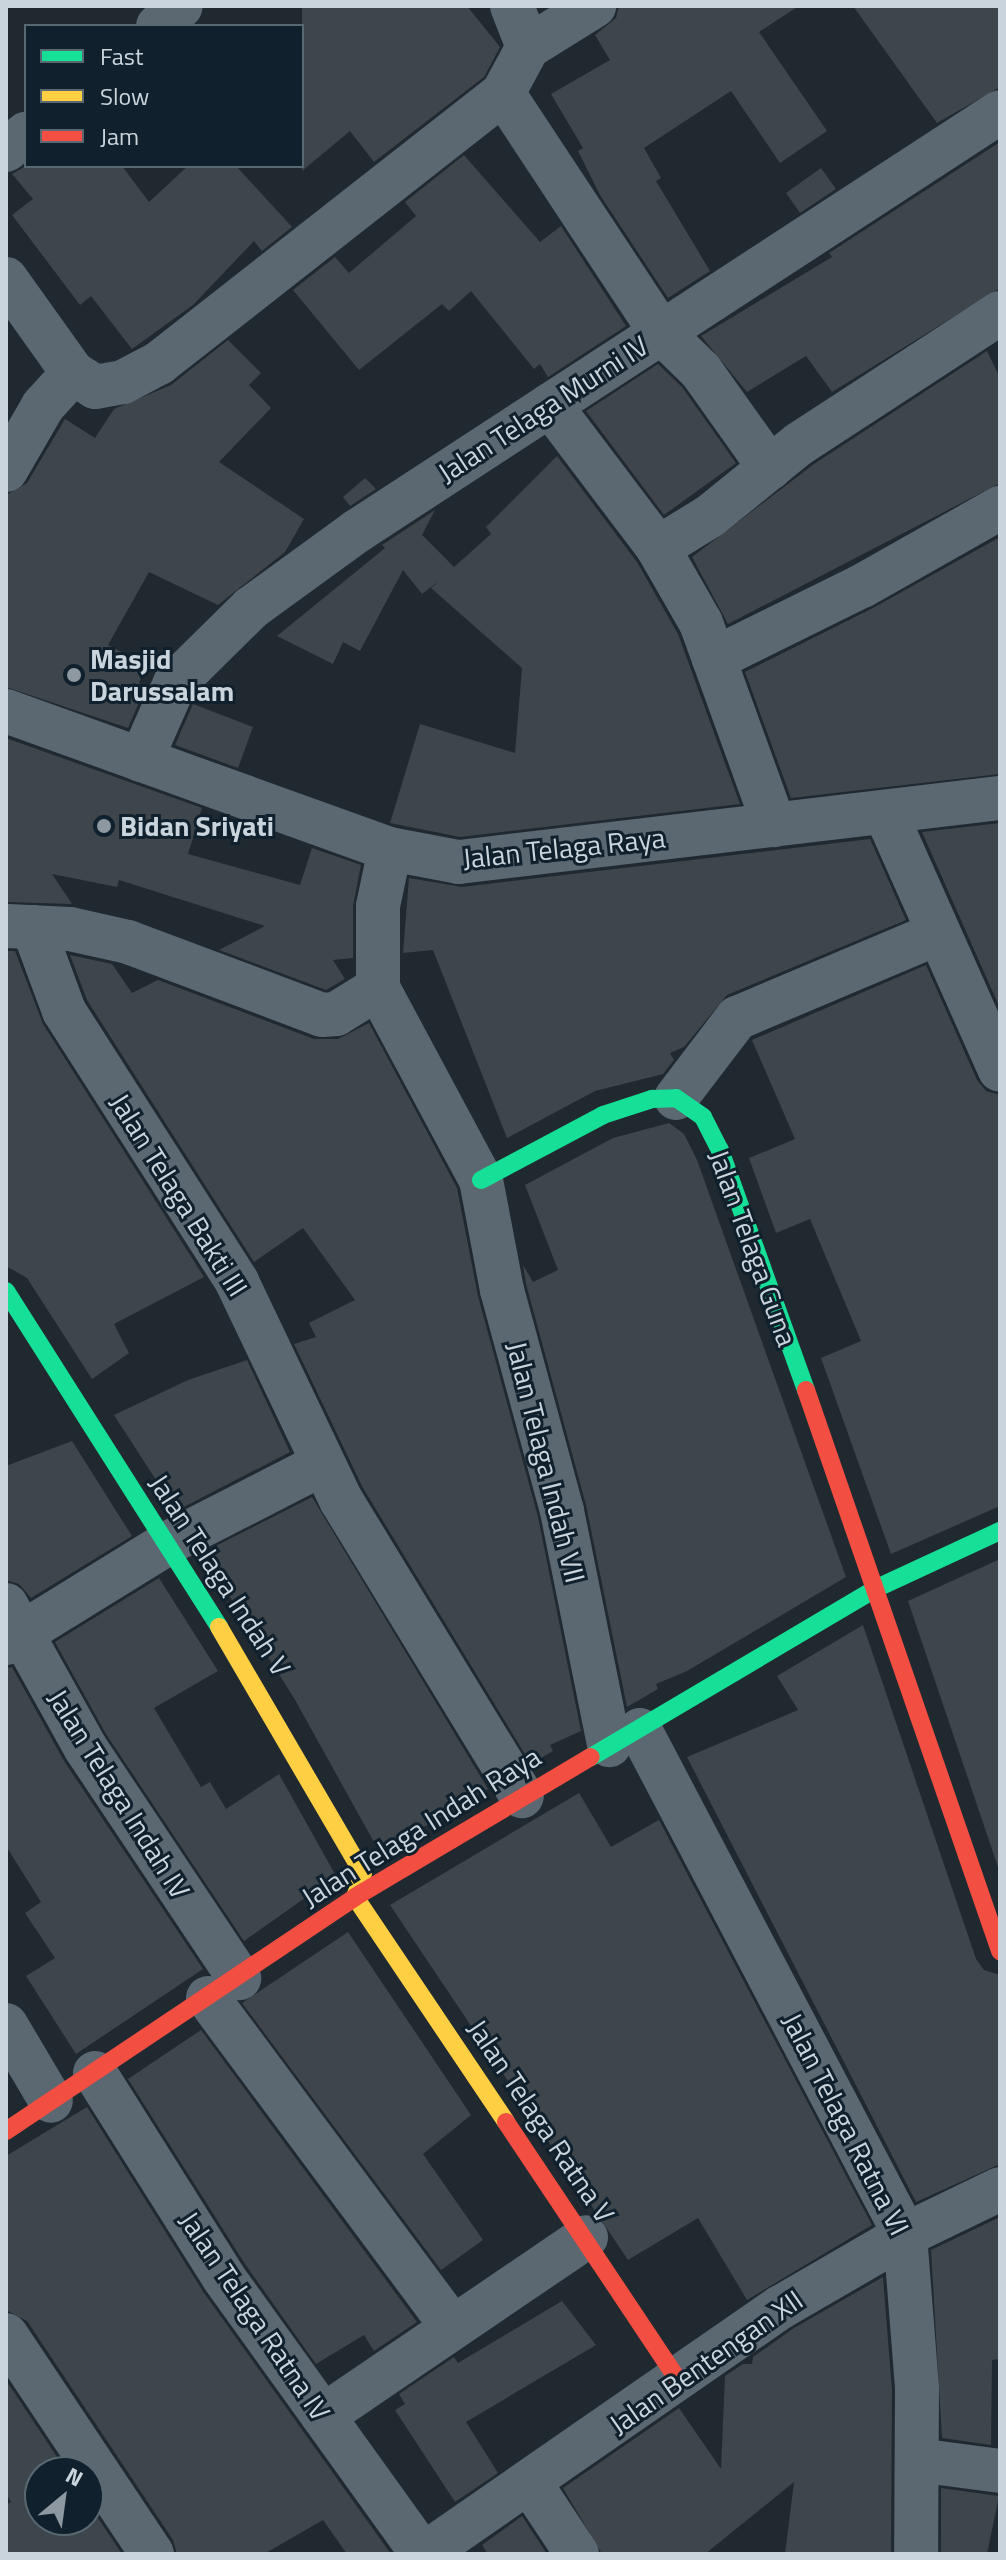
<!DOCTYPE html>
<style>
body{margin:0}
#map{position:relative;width:1006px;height:2560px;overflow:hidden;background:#202930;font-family:"Titillium Web",sans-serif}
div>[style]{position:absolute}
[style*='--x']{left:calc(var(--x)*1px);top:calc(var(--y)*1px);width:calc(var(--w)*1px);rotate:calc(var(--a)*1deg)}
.building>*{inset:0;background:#3e454b}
.street>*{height:44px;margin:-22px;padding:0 22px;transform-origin:22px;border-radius:22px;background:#5b6771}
.fast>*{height:18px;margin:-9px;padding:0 9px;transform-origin:9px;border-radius:9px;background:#16e098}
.slow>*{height:18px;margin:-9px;padding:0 9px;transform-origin:9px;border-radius:9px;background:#ffcf43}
.jam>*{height:18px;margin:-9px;padding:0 9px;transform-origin:9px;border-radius:9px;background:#f24e42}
.dots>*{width:22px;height:22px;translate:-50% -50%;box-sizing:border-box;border:4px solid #10202c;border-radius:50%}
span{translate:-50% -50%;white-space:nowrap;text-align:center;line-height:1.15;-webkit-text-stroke:6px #10202c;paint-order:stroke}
.street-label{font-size:28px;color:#cad4dc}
.poi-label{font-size:28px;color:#cad4dc;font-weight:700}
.left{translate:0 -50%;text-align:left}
.frame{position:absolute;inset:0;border:8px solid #cad4dc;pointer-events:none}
.legend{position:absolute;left:24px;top:24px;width:280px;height:144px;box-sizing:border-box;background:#10202c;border:2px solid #5a6872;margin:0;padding:10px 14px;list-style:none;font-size:24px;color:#cad4dc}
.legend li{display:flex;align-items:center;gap:16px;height:40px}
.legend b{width:40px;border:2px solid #5a6872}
.north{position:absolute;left:24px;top:2456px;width:80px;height:80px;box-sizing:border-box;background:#10202c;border:2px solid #5a6872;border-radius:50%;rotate:29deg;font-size:22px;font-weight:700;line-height:32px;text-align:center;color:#cad4dc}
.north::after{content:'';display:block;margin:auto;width:28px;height:36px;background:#8e98a0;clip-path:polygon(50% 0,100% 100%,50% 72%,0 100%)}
</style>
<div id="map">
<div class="building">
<div style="clip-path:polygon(302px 6px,467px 6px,500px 47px,484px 77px,374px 162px,350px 131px,302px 171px)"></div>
<div style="clip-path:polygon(619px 6px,799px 6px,759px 32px,827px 131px,780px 163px,731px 91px,644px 148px,661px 178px,656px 181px,710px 271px,668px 298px,600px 195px,578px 151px,583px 148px,551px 94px,610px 60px,595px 35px,616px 18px)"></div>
<div style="clip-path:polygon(853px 6px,1000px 6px,1000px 87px,937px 123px)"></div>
<div style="clip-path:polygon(1000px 142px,1000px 288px,832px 392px,806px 356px,747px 392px,701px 336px,832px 257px,829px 253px)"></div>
<div style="clip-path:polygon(464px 155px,540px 242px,561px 226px,626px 326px,548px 377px,540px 364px,534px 369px,471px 291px,449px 311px,442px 304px,359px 370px,293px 290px,335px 257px,349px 273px,416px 216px,405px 202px)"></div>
<div style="clip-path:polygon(26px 166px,122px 166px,149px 202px,188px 166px,236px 166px,292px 227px,262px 251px,254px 241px,193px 305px,132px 349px,91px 296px,80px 305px,12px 215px,33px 199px,12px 174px)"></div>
<div style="clip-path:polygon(821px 168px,836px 189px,800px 213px,786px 193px)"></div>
<div style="clip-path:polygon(228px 340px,261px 373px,249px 385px,271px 408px,219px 462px,304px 519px,285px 552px,218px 605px,149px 572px,108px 645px,147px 665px,139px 683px,146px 686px,128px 728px,6px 687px,6px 495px,27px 483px,65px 419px,95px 438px,114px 409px,171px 385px)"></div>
<div style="clip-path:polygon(987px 351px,1000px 378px,1000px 483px,728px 624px,692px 557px,814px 464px)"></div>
<div style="clip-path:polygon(658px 364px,682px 387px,736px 463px,664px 515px,586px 411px)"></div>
<div style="clip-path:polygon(557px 456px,637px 562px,678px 634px,740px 804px,460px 837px,390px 823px,420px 724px,515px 753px,522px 668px,431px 588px,439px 581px,422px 594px,403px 570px,360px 651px,343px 642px,333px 664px,277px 636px,385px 548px,382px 545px,435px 510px,422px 535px,454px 567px,491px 534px,486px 527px)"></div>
<div style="clip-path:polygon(365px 478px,376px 489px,350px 506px,343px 497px)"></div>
<div style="clip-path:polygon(1000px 537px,1000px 774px,791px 798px,745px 672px,873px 608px)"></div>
<div style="clip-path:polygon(193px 704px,253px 727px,238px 768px,175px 745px)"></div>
<div style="clip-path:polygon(6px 738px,202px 808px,188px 854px,300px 885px,312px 848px,361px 865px,353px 906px,353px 958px,333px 960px,345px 979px,326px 990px,219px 950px,265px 926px,119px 880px,117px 887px,52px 874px,72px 904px,6px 902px)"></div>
<div style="clip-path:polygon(1000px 823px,1000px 1006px,999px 1006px,922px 832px)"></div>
<div style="clip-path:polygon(870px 839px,906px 920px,727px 995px,684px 1047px,670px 1053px,674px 1060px,663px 1074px,595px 1091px,507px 1138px,433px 950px,403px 953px,409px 878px,462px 887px)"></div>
<div style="clip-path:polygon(6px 951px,15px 951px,43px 1024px,204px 1277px,114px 1324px,129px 1353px,92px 1379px,27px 1278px,6px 1266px)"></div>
<div style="clip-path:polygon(70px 955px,112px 964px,132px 993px,158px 980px,314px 1039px,338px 1039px,369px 1023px,457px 1188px,478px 1296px,538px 1517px,581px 1731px,550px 1745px,553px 1751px,531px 1764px,363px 1488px,294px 1344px,316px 1337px,309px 1323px,355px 1300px,303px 1228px,254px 1262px,87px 1000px)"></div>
<div style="clip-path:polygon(926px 965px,977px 1080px,986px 1091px,1000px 1095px,1000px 1506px,891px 1554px,821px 1358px,861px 1341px,810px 1219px,776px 1233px,749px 1158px,795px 1139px,752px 1040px)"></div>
<div style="clip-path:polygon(669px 1123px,684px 1134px,697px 1160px,846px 1577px,687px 1671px,656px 1684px,658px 1689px,627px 1707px,586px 1505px,526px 1284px,523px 1265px,533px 1282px,558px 1270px,525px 1185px,613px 1138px)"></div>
<div style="clip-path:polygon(247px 1360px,290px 1452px,176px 1511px,114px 1415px,188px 1380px)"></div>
<div style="clip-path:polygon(72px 1441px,132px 1536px,31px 1598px,19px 1584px,6px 1580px,6px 1466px)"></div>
<div style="clip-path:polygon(312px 1497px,488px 1789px,380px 1853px,294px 1698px,202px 1553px)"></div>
<div style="clip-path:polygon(1000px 1559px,1000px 1873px,908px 1601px)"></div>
<div style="clip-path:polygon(159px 1578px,218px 1671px,154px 1708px,201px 1787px,210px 1782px,226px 1809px,279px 1774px,336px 1876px,244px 1941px,106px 1734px,55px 1642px)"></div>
<div style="clip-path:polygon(863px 1625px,976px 1959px,984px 1970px,1000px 1975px,1000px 2164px,916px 2202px,687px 1757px,798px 1710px,777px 1676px)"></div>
<div style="clip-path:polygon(12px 1667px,64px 1761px,203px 1969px,76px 2054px,26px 1976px,55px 1958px,25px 1913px,41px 1902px,6px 1846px,6px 1668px)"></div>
<div style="clip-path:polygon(579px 1793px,611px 1847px,659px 1820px,872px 2225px,747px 2300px,698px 2218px,628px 2260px,390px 1905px)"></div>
<div style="clip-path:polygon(348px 1932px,471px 2115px,423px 2154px,483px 2240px,441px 2270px,242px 2003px)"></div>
<div style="clip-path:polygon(201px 2030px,417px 2322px,374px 2351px,364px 2335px,316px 2364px,245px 2264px,128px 2079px)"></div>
<div style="clip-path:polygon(87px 2107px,204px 2293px,391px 2554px,347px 2554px,323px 2520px,264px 2554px,177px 2554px,173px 2540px,27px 2321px,6px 2310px,6px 2156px)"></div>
<div style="clip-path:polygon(1000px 2217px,1000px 2359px,992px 2360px,991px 2445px,942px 2438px,931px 2250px)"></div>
<div style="clip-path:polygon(883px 2277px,892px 2390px,891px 2554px,785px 2554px,794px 2482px,705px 2554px,602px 2554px,563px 2488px,679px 2408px,721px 2469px,725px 2376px,743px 2364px,752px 2364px,753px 2357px,794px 2328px)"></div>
<div style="clip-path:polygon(562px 2301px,596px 2345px,466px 2422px,498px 2473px,455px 2502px,395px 2410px,405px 2404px,399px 2394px,454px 2357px,458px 2363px)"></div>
<div style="clip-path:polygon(6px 2380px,67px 2472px,40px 2472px,40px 2520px,88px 2520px,88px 2503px,122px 2554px,6px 2554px,6px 2505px,11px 2502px,6px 2494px)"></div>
<div style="clip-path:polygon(941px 2488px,999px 2496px,987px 2554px,941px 2554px)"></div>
<div style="clip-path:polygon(522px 2516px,547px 2554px,488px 2554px,482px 2545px)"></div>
</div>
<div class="street">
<div style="--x:512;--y:6;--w:44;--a:68.7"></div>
<div style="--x:528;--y:47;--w:52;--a:118.5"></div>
<div style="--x:503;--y:93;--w:285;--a:56.6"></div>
<div style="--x:660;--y:331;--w:57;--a:44.3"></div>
<div style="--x:701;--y:371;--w:119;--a:54.6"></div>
<div style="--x:158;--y:26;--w:30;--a:-41"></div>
<div style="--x:528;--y:47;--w:78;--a:-31.8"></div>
<div style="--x:6;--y:150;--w:26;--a:-39"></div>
<div style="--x:6;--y:279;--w:115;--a:54.5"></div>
<div style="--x:73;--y:373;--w:45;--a:132.3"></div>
<div style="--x:43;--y:406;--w:74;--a:120"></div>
<div style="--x:73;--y:373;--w:26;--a:32"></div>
<div style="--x:95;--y:387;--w:28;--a:-10"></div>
<div style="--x:123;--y:382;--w:41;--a:-27.8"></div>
<div style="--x:159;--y:363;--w:437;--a:-38.1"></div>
<div style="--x:550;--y:405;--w:179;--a:52.9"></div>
<div style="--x:658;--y:548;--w:86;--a:60.2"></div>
<div style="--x:701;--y:623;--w:215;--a:70.1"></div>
<div style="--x:658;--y:548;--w:61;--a:-31.6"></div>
<div style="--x:710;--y:516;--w:114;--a:-39"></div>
<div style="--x:799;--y:444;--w:240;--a:-33.1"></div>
<div style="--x:714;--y:659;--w:165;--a:-26.3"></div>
<div style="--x:862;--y:586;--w:159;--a:-29.5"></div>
<div style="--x:6;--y:711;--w:408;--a:19.8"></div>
<div style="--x:390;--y:849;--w:70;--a:10.7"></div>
<div style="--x:459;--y:862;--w:545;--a:-6.75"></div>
<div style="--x:141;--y:760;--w:84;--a:-66.2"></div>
<div style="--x:175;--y:683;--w:107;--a:-44.6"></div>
<div style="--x:251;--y:608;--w:131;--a:-36"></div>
<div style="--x:357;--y:531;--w:767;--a:-33.09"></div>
<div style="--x:886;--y:814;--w:280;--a:66"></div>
<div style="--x:390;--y:849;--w:58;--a:101.9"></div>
<div style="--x:378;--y:906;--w:82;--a:90"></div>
<div style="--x:378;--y:988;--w:218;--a:61.8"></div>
<div style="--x:481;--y:1180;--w:112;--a:79.2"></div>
<div style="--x:502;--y:1290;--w:229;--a:74.8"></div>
<div style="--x:562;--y:1511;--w:239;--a:78.6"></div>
<div style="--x:8;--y:926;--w:62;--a:2.8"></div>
<div style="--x:70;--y:929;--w:59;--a:12.6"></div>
<div style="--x:128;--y:942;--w:207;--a:20.6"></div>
<div style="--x:322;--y:1015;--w:14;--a:-4"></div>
<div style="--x:336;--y:1014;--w:49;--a:-31.8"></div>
<div style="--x:33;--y:927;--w:90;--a:69.7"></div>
<div style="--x:64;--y:1011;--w:322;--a:57.4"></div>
<div style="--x:237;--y:1282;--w:242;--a:64.5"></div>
<div style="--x:341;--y:1500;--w:347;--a:58.6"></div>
<div style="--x:676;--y:1098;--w:101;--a:-52.7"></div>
<div style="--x:737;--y:1018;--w:218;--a:-22.9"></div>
<div style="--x:6;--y:1605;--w:162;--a:60.9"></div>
<div style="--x:85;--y:1747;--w:278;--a:56.3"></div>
<div style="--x:6;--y:1643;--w:188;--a:-31.7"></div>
<div style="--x:166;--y:1544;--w:175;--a:-27.1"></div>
<div style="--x:640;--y:1730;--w:570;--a:62.31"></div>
<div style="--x:905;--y:2235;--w:154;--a:85.5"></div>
<div style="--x:917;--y:2389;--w:165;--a:90.3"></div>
<div style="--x:208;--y:1998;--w:410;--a:53.4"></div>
<div style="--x:6;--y:2025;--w:88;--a:59.4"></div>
<div style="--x:95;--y:2073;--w:242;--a:57.8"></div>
<div style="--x:224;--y:2278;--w:340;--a:54.3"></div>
<div style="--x:6;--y:2335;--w:263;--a:56.3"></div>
<div style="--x:323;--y:2416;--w:318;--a:-34.2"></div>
<div style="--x:917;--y:2460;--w:84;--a:7.5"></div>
<div style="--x:530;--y:2483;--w:85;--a:56.5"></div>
<div style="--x:424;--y:2554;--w:434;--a:-34.7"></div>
<div style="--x:781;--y:2307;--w:143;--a:-30.1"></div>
<div style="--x:905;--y:2235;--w:106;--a:-25.8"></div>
</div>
<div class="fast">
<div style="--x:481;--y:1180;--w:138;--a:-28"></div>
<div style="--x:603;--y:1115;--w:52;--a:-18.1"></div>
<div style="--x:652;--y:1099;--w:24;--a:-2"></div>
<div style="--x:676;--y:1098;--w:33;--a:35"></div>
<div style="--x:703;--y:1117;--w:37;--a:63"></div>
<div style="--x:720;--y:1150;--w:255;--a:70.3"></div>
<div style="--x:6;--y:1291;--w:398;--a:57.6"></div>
<div style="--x:591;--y:1757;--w:332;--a:-30.6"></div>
<div style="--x:877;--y:1588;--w:136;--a:-24.9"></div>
</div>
<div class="slow">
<div style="--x:219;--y:1627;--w:285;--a:59.7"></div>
<div style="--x:363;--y:1873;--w:25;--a:108"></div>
<div style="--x:355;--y:1897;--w:271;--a:56.1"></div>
</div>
<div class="jam">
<div style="--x:806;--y:1390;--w:594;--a:70.92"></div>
<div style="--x:506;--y:2122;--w:310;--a:56.3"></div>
<div style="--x:6;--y:2131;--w:420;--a:-33.8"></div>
<div style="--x:355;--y:1897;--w:274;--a:-30.7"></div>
</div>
<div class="dots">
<div style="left:74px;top:675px;background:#8e98a0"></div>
<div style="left:104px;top:826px;background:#8e98a0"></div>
</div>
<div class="street-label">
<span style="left:543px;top:409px;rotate:-33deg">Jalan Telaga Murni IV</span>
<span style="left:564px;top:848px;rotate:-6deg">Jalan Telaga Raya</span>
<span style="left:179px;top:1195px;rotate:58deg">Jalan Telaga Bakti III</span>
<span style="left:753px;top:1248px;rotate:70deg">Jalan Telaga Guna</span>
<span style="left:546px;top:1462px;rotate:76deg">Jalan Telaga Indah VII</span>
<span style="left:220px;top:1575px;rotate:57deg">Jalan Telaga Indah V</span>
<span style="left:119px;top:1794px;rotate:58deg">Jalan Telaga Indah IV</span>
<span style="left:421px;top:1827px;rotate:-32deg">Jalan Telaga Indah Raya</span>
<span style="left:541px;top:2121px;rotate:56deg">Jalan Telaga Ratna V</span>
<span style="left:846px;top:2124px;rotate:63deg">Jalan Telaga Ratna VI</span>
<span style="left:255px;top:2316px;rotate:56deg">Jalan Telaga Ratna IV</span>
<span style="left:706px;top:2362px;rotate:-35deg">Jalan Bentengan XII</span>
</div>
<div class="poi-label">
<span class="left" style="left:90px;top:675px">Masjid<br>Darussalam</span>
<span class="left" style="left:120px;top:826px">Bidan Sriyati</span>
</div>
<div class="frame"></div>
<ul class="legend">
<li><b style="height:10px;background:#16e098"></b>Fast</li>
<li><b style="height:10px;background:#ffcf43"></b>Slow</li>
<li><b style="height:10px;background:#f24e42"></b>Jam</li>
</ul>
<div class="north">N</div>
</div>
